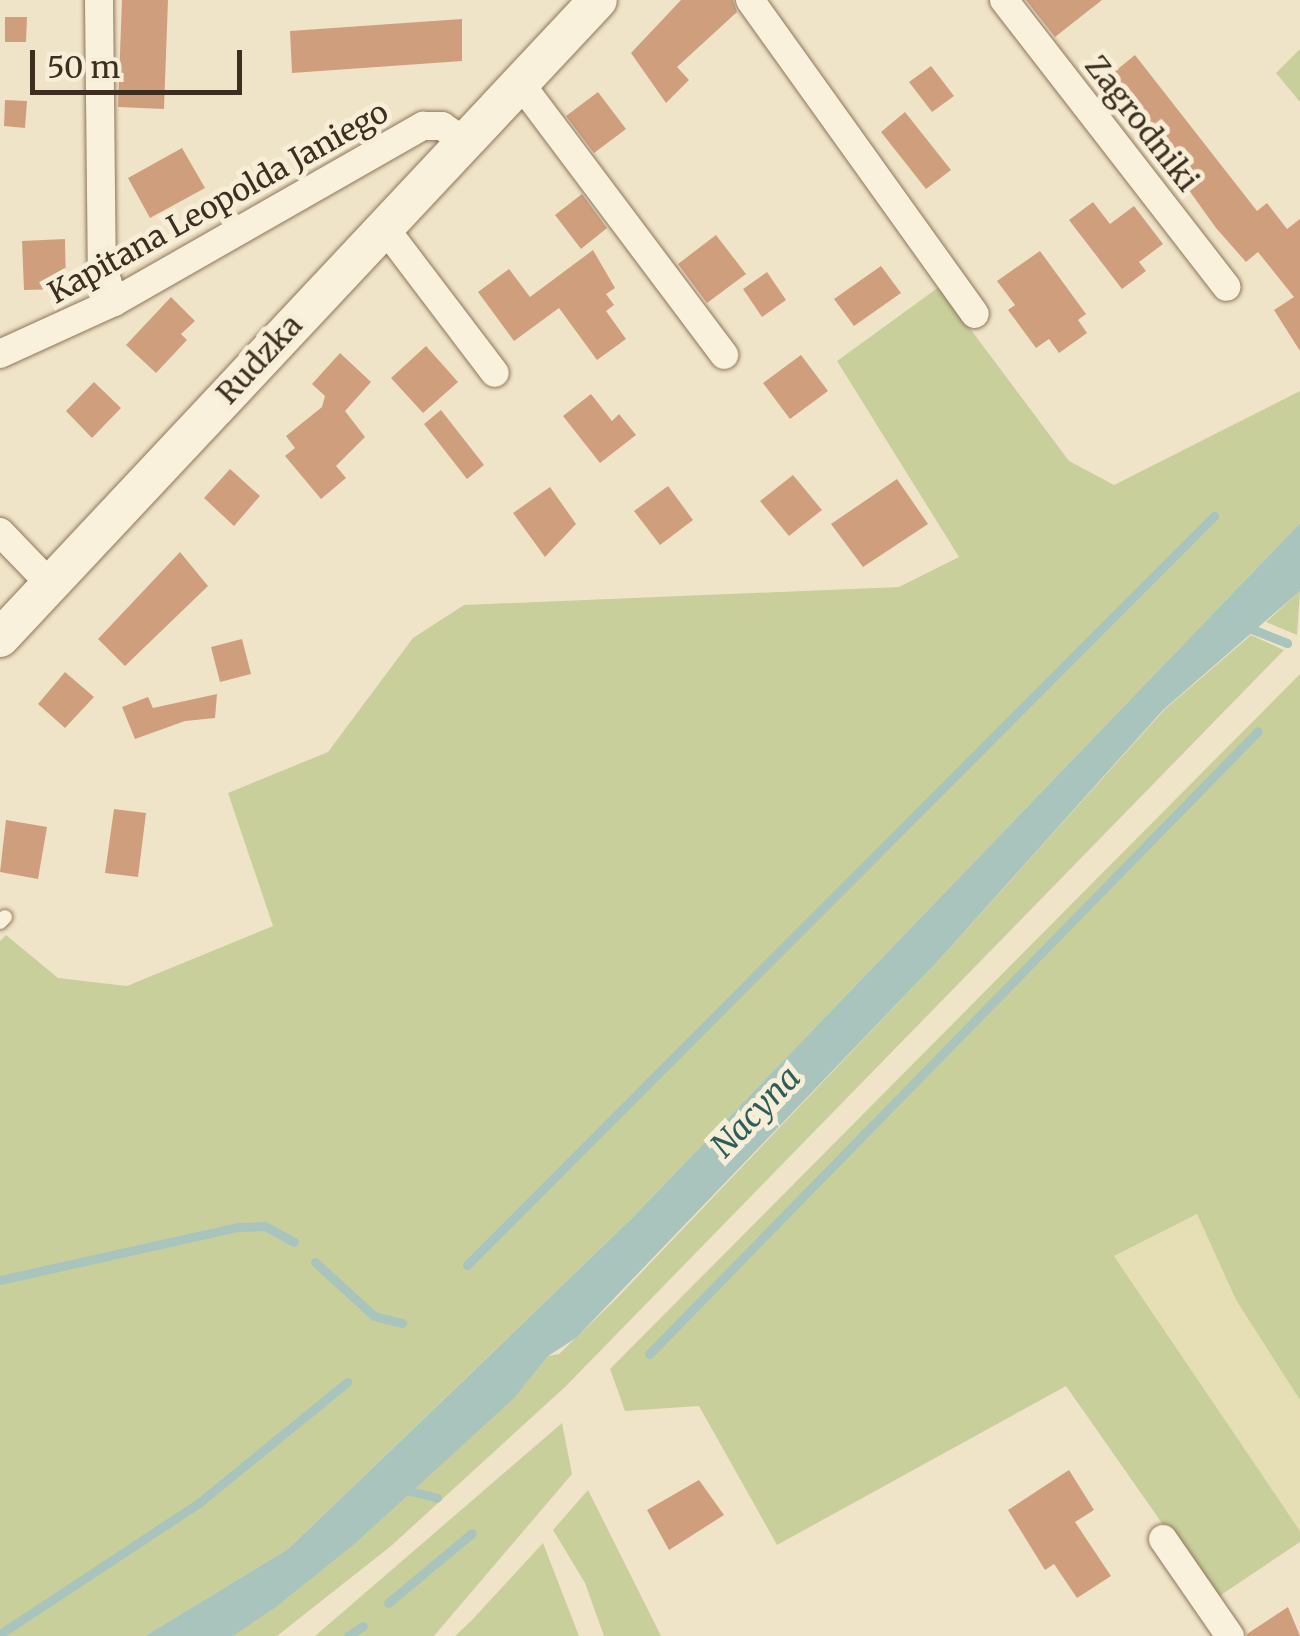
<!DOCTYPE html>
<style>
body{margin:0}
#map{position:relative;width:1300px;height:1636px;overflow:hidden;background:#f0e4c8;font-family:Merriweather,serif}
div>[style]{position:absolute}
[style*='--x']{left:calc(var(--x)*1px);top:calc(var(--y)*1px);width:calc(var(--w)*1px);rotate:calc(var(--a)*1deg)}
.farmland>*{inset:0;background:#e6deb5}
.green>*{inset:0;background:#c9cf9b}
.water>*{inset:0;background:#a9c4bc}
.stream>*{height:9px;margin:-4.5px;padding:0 4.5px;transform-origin:4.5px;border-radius:4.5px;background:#a9c4bc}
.building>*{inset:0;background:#cf9f7d}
.roads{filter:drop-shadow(0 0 2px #8d765c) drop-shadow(0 0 2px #8d765c)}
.lane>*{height:14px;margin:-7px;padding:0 7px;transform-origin:7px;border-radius:7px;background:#faf1dc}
.street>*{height:28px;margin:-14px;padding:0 14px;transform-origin:14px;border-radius:14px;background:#faf1dc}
.secondary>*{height:38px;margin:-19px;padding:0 19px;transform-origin:19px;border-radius:19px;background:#faf1dc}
span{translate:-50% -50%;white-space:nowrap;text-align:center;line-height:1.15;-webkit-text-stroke:10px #f7eed8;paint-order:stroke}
.street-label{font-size:30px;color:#3d2e20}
.water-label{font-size:32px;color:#2f5d5a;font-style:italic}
.scale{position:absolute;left:30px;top:50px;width:212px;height:45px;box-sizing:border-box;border:5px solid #3d2e20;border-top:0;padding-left:12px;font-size:30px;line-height:35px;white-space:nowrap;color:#3d2e20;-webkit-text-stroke:8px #f7eed8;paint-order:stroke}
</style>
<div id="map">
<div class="farmland">
<div style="clip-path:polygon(1197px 1214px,1236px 1300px,1300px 1400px,1300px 1531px,1114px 1256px)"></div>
</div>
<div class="green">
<div style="clip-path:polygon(1300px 49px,1300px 102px,1276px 73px)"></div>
<div style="clip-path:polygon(939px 287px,1069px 461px,1114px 485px,1300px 391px,1300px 523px,632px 1218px,288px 1549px,145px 1636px,0 1636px,0 941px,6px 935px,58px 978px,127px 986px,273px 926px,228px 793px,328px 752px,413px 638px,464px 605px,899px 587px,959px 557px,837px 361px)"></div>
<div style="clip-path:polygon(1300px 591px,1297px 635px,1266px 622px)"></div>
<div style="clip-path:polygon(1251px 635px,1284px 650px,565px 1387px,391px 1546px,277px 1636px,233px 1636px,357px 1542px,512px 1399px,548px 1356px,559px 1354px,616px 1299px,938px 961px,1164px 710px)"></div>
<div style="clip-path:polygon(1300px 674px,1300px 1400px,1236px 1300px,1197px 1214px,1114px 1256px,1300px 1531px,1300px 1542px,1215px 1599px,1066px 1386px,777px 1545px,699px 1406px,625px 1411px,610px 1369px)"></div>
<div style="clip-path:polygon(562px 1423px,572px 1474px,434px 1636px,315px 1636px)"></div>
<div style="clip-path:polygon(588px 1490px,661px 1636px,604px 1636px,585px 1583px,553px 1530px)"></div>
<div style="clip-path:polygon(543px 1543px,579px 1636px,455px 1636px,471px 1621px)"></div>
</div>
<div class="water">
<div style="clip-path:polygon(1300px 523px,1300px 591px,1163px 710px,938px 961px,576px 1338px,548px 1356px,513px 1399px,357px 1542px,277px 1606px,233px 1636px,145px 1636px,288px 1549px,463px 1381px,632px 1218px)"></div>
</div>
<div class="stream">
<div style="--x:1249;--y:628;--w:41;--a:21.5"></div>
<div style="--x:315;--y:1262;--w:80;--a:42.5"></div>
<div style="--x:374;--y:1316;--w:29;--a:14"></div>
<div style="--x:467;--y:1265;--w:1058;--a:-45.08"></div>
<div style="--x:0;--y:1280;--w:244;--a:-12.6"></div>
<div style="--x:238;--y:1227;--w:27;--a:-2"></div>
<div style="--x:265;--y:1226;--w:33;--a:29"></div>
<div style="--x:649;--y:1354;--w:871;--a:-45.65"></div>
<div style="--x:406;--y:1490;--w:32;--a:14"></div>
<div style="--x:388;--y:1603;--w:109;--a:-39.8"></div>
<div style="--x:0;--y:1634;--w:240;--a:-33.4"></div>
<div style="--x:200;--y:1502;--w:190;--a:-39.2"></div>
<div style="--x:348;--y:1636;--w:18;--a:-34"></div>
</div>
<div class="building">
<div style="clip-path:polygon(122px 0,168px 0,164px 109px,118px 107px)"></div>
<div style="clip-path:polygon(681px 0,733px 0,737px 12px,677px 67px,689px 80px,666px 103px,631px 53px)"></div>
<div style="clip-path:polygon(1026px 0,1102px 0,1055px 37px)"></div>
<div style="clip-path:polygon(5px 17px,27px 17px,26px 42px,5px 42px)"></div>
<div style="clip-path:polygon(462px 19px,462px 61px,292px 73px,290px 31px)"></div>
<div style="clip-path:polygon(1135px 55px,1257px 211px,1267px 203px,1287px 229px,1300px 219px,1300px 351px,1274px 310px,1294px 297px,1258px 252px,1246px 262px,1216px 228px,1108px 77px)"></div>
<div style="clip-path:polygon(931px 66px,954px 96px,932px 112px,909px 82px)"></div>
<div style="clip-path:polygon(598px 92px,626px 129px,594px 153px,566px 116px)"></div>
<div style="clip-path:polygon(5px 100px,27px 101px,25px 128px,4px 126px)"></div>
<div style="clip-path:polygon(905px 112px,951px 170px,926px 189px,881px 132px)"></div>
<div style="clip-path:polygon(182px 148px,205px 188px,150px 218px,128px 178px)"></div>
<div style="clip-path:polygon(582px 194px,607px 228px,581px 249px,555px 215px)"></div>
<div style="clip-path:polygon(1093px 202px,1110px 224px,1134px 206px,1163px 244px,1139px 262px,1146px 271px,1122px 289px,1069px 220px)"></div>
<div style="clip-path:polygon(716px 235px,746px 274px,707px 303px,678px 264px)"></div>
<div style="clip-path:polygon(65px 239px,66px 289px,24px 290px,22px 241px)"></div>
<div style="clip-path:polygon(593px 250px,615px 288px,606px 294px,614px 305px,606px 311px,626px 339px,597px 360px,559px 308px,514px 341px,478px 292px,509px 269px,530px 297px)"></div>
<div style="clip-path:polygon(1040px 251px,1086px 314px,1078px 320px,1087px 333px,1059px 353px,1049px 339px,1036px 348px,1008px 310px,1015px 305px,997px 281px)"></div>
<div style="clip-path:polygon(881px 266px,901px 293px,854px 326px,834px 299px)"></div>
<div style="clip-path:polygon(767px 272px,786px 300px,762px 317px,743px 289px)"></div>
<div style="clip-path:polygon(171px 297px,195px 321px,181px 334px,187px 340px,156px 373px,126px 345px)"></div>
<div style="clip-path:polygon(426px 346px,458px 382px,423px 413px,391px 378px)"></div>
<div style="clip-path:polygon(340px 353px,371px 382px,345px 411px,365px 437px,336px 466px,346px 478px,321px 499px,285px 456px,295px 448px,286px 436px,322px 407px,325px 396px,312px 384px)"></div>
<div style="clip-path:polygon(801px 355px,828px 391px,790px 419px,763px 383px)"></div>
<div style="clip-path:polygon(94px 382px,121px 408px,92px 438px,66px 411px)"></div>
<div style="clip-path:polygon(591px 394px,612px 421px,619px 414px,636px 435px,600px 463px,563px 416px)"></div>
<div style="clip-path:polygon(441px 410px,484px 465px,467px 479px,424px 424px)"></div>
<div style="clip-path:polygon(230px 469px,260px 496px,234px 526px,204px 498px)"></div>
<div style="clip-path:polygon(793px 475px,822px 510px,789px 536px,760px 501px)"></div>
<div style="clip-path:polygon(897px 479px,928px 524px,863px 567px,831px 524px)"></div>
<div style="clip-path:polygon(668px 486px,693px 520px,660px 545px,634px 511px)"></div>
<div style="clip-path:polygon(550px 487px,576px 524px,545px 557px,513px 513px)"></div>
<div style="clip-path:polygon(180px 552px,208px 586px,125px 666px,98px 639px)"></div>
<div style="clip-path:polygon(242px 639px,251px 674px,220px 682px,211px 647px)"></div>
<div style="clip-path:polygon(65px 672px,94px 697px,65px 728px,38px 704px)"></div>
<div style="clip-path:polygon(217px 694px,215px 718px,185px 721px,135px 739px,122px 707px,148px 697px,153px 708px)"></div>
<div style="clip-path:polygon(114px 809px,146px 813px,138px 877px,105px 873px)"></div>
<div style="clip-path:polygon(6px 820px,47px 827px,38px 879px,0 872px)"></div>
<div style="clip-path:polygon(1069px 1470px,1094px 1510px,1075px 1522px,1111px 1576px,1077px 1598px,1054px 1564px,1045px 1570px,1008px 1510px)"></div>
<div style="clip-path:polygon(699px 1480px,724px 1515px,669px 1550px,647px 1510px)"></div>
<div style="clip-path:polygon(1288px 1607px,1300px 1636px,1247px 1636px,1247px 1634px)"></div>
</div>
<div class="roads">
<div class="lane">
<div style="--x:0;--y:922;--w:7;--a:-45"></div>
</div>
<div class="street">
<div style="--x:99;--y:0;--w:265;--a:89.4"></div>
<div style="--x:102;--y:265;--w:39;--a:72"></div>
<div style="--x:750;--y:0;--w:386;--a:54.4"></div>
<div style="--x:1004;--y:0;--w:363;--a:52.2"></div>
<div style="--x:520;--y:83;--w:340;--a:53.1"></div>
<div style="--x:384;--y:227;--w:183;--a:52.8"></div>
<div style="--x:0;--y:354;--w:125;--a:-24.5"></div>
<div style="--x:114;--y:302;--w:356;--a:-29.7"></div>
<div style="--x:423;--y:126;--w:19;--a:0"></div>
<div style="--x:442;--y:126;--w:28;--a:35"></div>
<div style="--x:0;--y:532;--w:71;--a:46.1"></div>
<div style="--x:1163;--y:1539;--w:118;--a:55.4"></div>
</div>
<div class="secondary">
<div style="--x:0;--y:638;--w:874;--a:-46.85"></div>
</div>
</div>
<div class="street-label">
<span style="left:1142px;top:123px;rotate:52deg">Zagrodniki</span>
<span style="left:218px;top:202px;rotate:-29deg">Kapitana Leopolda Janiego</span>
<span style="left:259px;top:359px;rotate:-47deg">Rudzka</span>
</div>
<div class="water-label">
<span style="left:756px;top:1112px;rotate:-46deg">Nacyna</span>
</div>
<div class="scale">50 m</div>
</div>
